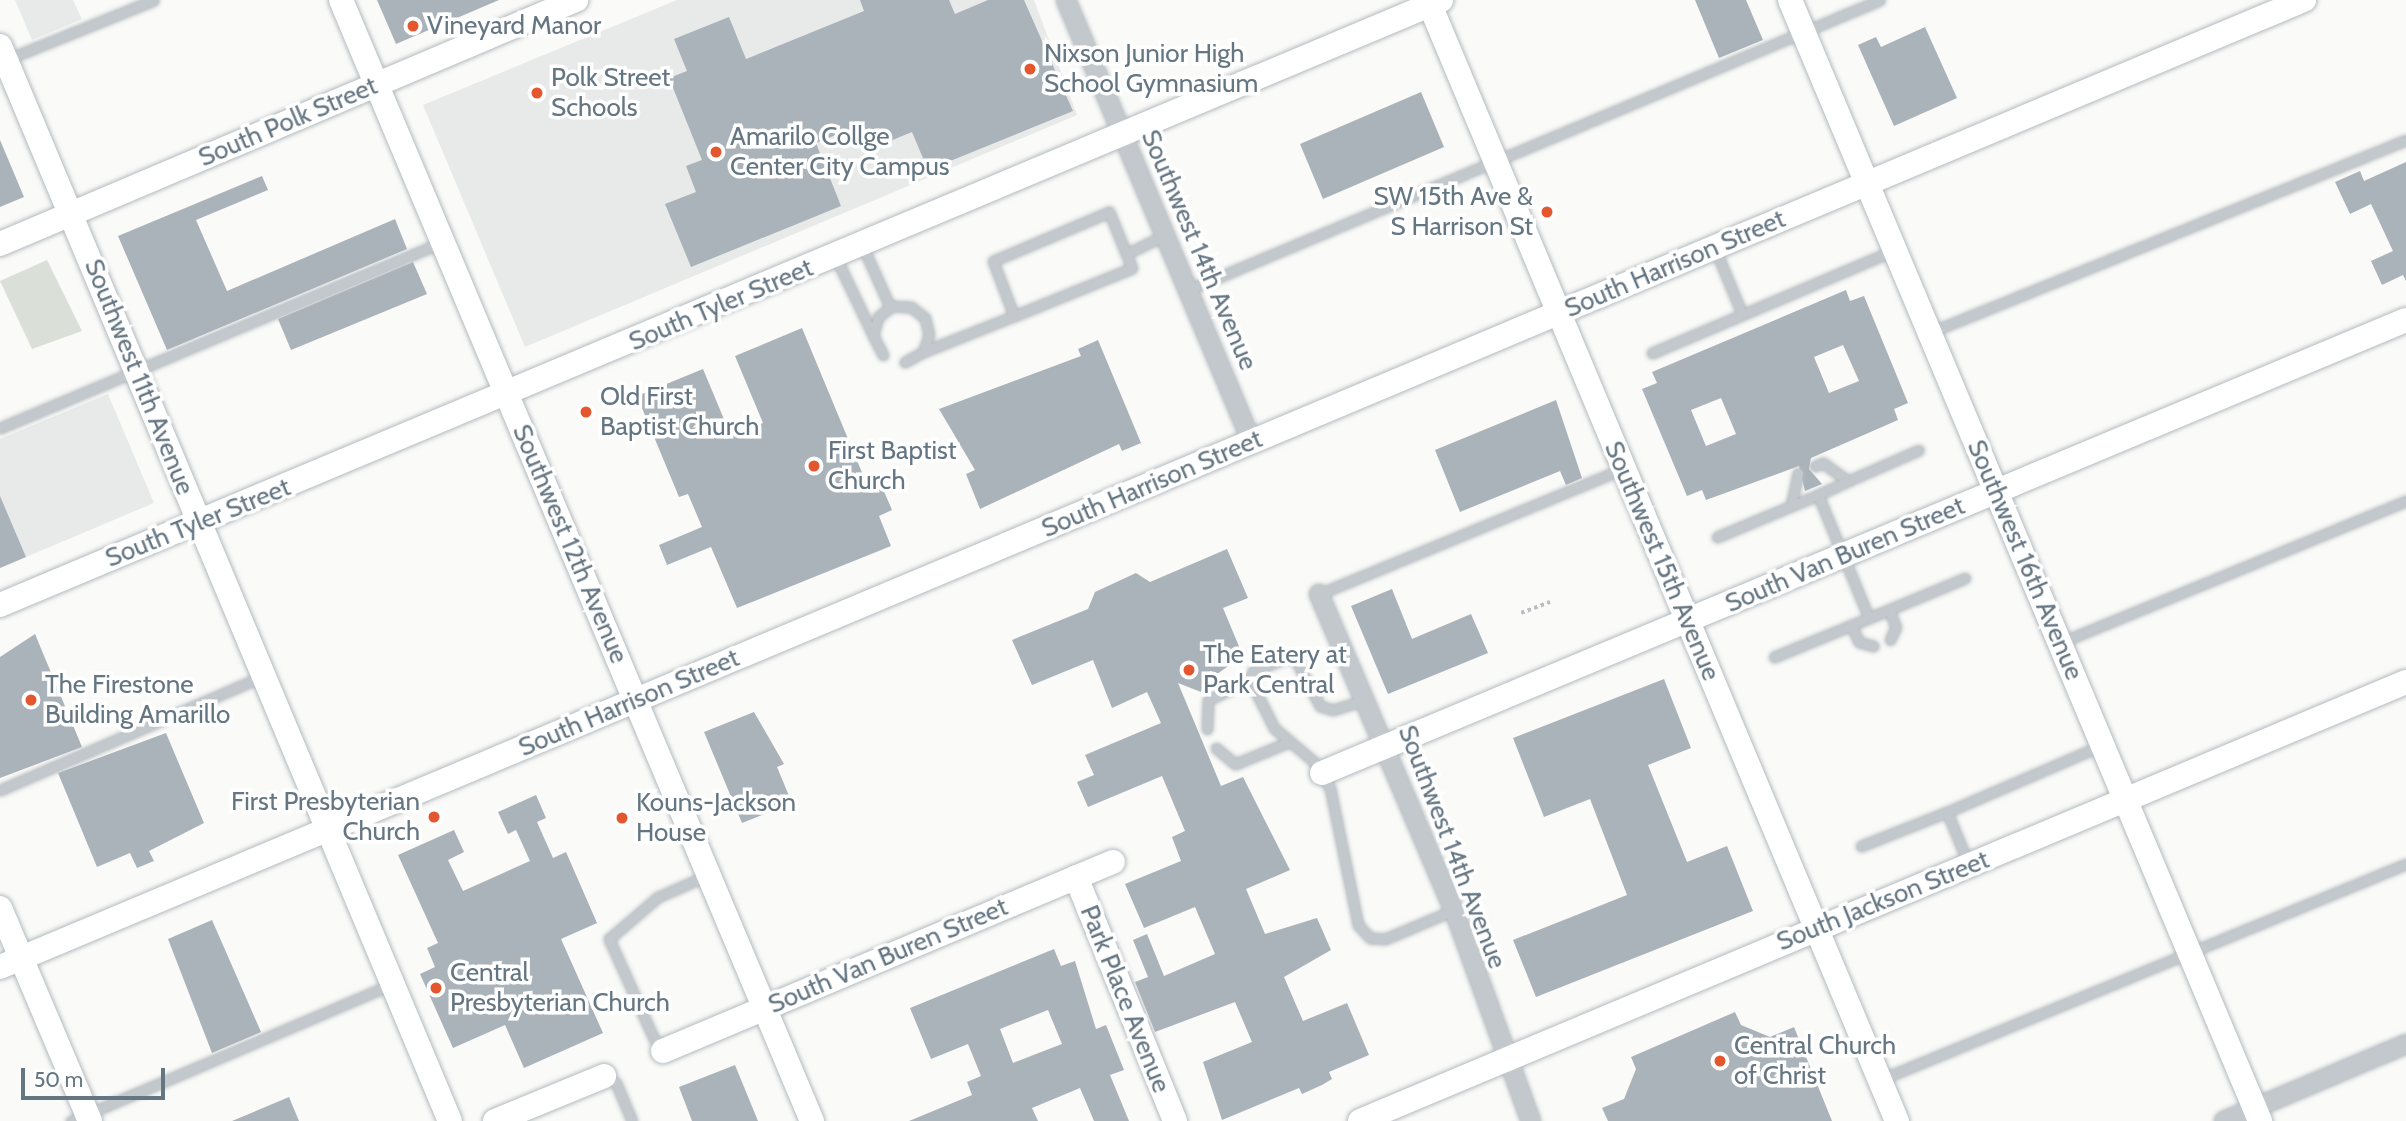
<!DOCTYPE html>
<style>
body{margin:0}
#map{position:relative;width:2406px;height:1121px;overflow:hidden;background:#fafaf8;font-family:Cabin,sans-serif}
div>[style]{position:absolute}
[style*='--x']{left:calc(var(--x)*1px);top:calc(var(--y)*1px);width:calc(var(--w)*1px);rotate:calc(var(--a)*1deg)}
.built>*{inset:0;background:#e8e9e9}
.green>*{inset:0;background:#dadfd7}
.building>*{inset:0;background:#aab3b9}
.path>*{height:3.5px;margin-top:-1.75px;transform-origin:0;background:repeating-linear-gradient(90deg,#bbbfc2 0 3.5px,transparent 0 7px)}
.roads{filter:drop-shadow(0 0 2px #b3babf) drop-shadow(0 0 2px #b3babf)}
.lane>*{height:9px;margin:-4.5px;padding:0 4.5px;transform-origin:4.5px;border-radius:4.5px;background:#c3c8cc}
.street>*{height:18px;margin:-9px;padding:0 9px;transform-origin:9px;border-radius:9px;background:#c3c8cc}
.secondary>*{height:24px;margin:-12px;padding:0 12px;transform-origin:12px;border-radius:12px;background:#fff}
.dots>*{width:19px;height:19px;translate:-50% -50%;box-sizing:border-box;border:4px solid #fff;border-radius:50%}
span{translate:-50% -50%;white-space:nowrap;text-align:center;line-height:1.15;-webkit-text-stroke:7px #fff;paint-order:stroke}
.poi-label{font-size:26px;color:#657683}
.left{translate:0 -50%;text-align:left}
.right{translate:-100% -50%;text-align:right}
.street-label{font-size:26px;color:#657683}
.scale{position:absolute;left:21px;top:1068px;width:144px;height:32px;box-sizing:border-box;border:4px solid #657683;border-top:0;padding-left:9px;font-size:21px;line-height:24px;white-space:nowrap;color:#657683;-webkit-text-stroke:5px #fff;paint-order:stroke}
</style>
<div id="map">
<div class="built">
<div style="clip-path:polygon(15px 0,73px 0,82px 19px,32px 40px)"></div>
<div style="clip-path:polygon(677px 0,1034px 0,1077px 115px,525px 347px,423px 105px)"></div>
<div style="clip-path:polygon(108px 394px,154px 503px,0 568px,0 439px)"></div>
</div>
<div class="green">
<div style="clip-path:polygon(47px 260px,82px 331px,32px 349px,0 281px)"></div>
</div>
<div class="building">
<div style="clip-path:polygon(377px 0,499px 0,396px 44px)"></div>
<div style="clip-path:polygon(860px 0,949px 0,955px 14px,988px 0,1024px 0,1073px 111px,928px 170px,912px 132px,873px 148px,863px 124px,816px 143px,841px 206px,691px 267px,665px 204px,696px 192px,686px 166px,702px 160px,669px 78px,687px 71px,674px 39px,729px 17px,746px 59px,864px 11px)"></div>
<div style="clip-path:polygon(1695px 0,1746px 0,1763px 40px,1719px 58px)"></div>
<div style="clip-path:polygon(1925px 27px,1957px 98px,1894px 126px,1858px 45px,1876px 37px,1881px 47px)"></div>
<div style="clip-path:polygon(1421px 92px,1444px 147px,1323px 199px,1300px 144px)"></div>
<div style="clip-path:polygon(0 140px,24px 197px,0 207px)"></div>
<div style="clip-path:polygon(2406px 162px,2406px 281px,2403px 275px,2382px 285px,2371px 261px,2393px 251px,2371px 204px,2350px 214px,2335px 182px,2360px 171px,2364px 181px)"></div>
<div style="clip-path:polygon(262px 176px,268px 190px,196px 220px,227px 291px,395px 219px,407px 249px,167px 350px,118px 236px)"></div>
<div style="clip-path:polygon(413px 262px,427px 294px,291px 350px,278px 319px)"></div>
<div style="clip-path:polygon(evenodd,1846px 290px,1850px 301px,1864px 296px,1908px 403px,1894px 409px,1898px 420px,1811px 458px,1809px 469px,1822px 484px,1805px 491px,1799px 466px,1706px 500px,1702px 490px,1687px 496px,1642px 389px,1657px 383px,1652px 372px,1846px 290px,1843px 345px,1859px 381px,1829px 393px,1814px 357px,1843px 345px,1846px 290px,1721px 398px,1736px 434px,1706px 446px,1691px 410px,1721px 398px)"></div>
<div style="clip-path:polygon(802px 328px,868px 487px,880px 482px,892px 510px,879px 516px,891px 546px,737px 608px,711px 547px,667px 565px,659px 545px,702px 527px,688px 494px,679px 497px,637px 396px,703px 369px,731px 436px,763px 423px,735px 356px)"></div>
<div style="clip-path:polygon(1098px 340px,1141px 443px,1122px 451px,1119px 444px,980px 509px,966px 474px,975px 470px,939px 409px,1081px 356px,1078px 349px)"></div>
<div style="clip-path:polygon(1556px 400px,1582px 478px,1566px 485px,1560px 471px,1460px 512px,1435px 450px)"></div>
<div style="clip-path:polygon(0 496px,26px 557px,0 568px)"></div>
<div style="clip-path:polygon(1227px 549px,1248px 598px,1223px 608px,1243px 656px,1217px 674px,1210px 671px,1201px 692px,1178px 683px,1221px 786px,1243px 777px,1290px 870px,1246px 889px,1265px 934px,1317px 918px,1331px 950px,1284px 977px,1303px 1021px,1347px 1003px,1369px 1055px,1329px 1072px,1332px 1079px,1322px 1085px,1302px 1094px,1299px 1088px,1222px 1120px,1203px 1062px,1252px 1042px,1235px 1002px,1155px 1032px,1135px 982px,1148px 977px,1133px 940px,1147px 934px,1164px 976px,1215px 954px,1195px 907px,1144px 928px,1125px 884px,1181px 861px,1172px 837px,1185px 831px,1162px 776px,1088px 807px,1077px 782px,1094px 775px,1085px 755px,1161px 723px,1147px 692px,1112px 708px,1093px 660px,1032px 685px,1012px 640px,1088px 609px,1095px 592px,1136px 573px,1150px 582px)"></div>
<div style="clip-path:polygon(1392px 589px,1412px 639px,1471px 614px,1488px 653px,1388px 694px,1351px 606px)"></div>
<div style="clip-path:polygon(35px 634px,82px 747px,0 778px,0 657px)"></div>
<div style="clip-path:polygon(1664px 679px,1691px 748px,1648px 765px,1687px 862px,1727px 846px,1753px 911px,1536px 997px,1513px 940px,1627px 895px,1590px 799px,1544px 817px,1513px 738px)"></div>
<div style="clip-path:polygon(754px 712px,784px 764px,777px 767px,792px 803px,742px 823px,704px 732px)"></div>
<div style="clip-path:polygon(166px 733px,204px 823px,149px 851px,154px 861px,137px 868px,130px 853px,97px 867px,58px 773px)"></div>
<div style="clip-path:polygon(536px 795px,546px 818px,537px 822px,553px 858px,566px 852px,597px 923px,561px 939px,603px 1033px,524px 1068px,505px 1025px,453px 1048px,420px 974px,435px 967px,427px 948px,438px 943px,398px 855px,454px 830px,464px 852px,448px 860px,463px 891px,530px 861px,516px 830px,508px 834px,498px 812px)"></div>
<div style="clip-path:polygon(212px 920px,261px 1032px,212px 1053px,168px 939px)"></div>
<div style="clip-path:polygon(evenodd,1054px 949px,1061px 966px,1075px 961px,1096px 1029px,1106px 1025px,1124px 1070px,1110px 1075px,1129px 1121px,1094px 1121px,1080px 1088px,1032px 1108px,1038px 1121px,909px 1121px,972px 1095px,967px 1082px,981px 1076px,968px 1044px,931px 1059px,910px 1008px,1054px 949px,1048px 1010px,1062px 1044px,1013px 1063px,1000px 1029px,1048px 1010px)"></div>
<div style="clip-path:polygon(1735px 1012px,1741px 1025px,1770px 1037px,1794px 1027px,1832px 1121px,1608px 1121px,1602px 1108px,1624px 1099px,1636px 1069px,1631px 1057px)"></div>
<div style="clip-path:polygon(735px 1065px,758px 1121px,692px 1121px,679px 1087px)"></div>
<div style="clip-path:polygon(289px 1097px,299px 1121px,232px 1121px)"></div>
</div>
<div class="path">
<div style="--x:1521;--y:613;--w:31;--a:-21"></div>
</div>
<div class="roads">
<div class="lane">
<div style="--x:8;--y:59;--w:157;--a:-22"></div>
<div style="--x:862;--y:245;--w:68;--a:65.7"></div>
<div style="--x:1715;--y:249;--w:70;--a:67.4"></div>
<div style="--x:1126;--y:254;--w:43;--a:-26"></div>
<div style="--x:836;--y:258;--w:83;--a:64.4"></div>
<div style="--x:1188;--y:290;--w:750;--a:-22.74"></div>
<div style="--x:1931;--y:332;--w:512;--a:-22.01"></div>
<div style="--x:923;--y:352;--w:98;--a:-21.6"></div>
<div style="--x:1014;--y:316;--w:127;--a:-22.1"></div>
<div style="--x:1132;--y:268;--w:61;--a:-112.3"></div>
<div style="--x:1109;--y:212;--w:126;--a:157.1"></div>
<div style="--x:993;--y:261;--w:59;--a:69.1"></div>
<div style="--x:1652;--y:353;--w:261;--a:-23"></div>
<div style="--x:883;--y:355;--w:22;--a:-117"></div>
<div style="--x:873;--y:335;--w:19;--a:-74"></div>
<div style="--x:878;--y:317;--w:18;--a:-38"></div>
<div style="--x:892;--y:306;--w:19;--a:3"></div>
<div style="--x:911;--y:307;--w:18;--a:38"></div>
<div style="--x:925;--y:318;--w:17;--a:77"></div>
<div style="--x:929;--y:335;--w:18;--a:109"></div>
<div style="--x:923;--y:352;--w:21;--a:151"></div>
<div style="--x:0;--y:428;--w:478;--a:-22.8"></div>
<div style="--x:1815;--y:466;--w:9;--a:-21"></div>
<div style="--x:1823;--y:463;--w:31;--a:36"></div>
<div style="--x:1848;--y:481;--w:33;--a:155"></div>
<div style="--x:1818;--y:495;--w:133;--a:67.5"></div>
<div style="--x:1869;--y:618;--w:104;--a:-22.6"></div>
<div style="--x:1798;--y:473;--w:34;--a:102"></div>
<div style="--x:1791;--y:506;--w:29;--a:-22"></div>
<div style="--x:1848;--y:481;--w:77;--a:-23.6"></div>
<div style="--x:1717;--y:537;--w:80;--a:-22.7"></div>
<div style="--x:1319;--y:594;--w:328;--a:-22.4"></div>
<div style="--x:1889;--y:610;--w:18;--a:68"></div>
<div style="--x:1896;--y:627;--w:14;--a:115"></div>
<div style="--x:1851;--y:625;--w:19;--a:65"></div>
<div style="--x:1859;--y:642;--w:15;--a:16"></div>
<div style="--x:2062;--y:642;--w:372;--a:-22.3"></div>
<div style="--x:1774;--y:657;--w:103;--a:-22.3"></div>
<div style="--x:1365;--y:700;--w:34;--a:163"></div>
<div style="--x:1333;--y:710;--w:14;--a:-163"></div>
<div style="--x:1320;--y:706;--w:53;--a:-118"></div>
<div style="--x:1295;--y:659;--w:7;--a:-164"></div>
<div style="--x:1288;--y:657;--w:38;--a:158"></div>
<div style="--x:1253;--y:671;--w:9;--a:108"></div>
<div style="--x:1250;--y:680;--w:54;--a:63.4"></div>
<div style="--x:1274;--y:728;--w:51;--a:40.2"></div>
<div style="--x:1313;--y:761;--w:32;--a:58"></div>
<div style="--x:1330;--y:788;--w:140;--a:78.4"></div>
<div style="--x:1358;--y:925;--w:18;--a:47"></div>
<div style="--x:1370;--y:938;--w:15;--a:4"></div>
<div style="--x:1385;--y:939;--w:75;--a:-22.8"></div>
<div style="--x:1207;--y:729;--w:29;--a:-88"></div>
<div style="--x:1208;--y:700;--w:47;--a:-25.5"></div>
<div style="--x:1216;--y:748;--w:25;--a:40"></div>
<div style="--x:1235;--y:764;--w:58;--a:-22.2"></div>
<div style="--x:0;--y:790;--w:284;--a:-23.4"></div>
<div style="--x:1947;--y:812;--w:167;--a:-23.3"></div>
<div style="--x:1861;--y:846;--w:92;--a:-21.6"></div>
<div style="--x:1947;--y:812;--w:57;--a:67.5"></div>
<div style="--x:665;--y:1049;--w:15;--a:-138"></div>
<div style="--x:654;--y:1039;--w:110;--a:-114.2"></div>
<div style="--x:609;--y:939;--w:65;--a:-40.6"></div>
<div style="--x:658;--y:897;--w:55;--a:-23.7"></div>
<div style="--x:605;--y:1076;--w:13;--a:32"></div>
<div style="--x:616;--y:1083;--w:41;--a:67.2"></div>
<div style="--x:1882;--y:1079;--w:566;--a:-22.31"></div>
<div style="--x:71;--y:1121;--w:347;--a:-23.1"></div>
</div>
<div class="street">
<div style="--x:1066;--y:0;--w:480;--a:67.2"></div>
<div style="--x:1319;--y:594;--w:344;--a:66.9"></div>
<div style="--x:1454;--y:910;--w:225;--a:70"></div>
<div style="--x:2224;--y:1121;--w:198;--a:-22.9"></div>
</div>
<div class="secondary">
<div style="--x:341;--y:0;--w:1216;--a:67.21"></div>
<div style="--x:1428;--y:0;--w:1215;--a:67.3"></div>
<div style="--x:1790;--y:0;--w:1216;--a:67.25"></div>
<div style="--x:0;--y:46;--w:1165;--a:67.29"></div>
<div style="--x:0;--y:244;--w:626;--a:-22.96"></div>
<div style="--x:0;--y:605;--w:1563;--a:-22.77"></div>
<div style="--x:1322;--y:773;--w:1175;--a:-22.68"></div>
<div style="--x:1076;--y:877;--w:263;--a:67.9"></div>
<div style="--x:0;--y:908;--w:231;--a:67.1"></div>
<div style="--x:0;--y:967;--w:2499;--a:-22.77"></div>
<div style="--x:663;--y:1051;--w:488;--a:-22.8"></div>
<div style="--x:495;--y:1121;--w:118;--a:-22.4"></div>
<div style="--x:1360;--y:1121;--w:1134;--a:-22.77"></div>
</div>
</div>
<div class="dots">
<div style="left:413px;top:26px;background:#e4572e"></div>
<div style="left:1030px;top:69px;background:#e4572e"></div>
<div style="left:537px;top:93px;background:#e4572e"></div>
<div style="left:716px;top:152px;background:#e4572e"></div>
<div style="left:1547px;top:212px;background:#e4572e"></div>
<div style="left:586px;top:412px;background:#e4572e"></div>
<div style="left:814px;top:466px;background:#e4572e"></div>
<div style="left:1189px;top:670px;background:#e4572e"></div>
<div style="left:31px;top:700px;background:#e4572e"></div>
<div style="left:434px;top:817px;background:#e4572e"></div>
<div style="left:622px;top:818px;background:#e4572e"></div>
<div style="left:436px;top:988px;background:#e4572e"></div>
<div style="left:1720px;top:1061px;background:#e4572e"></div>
</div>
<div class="poi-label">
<span class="left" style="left:427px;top:26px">Vineyard Manor</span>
<span class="left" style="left:1044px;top:69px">Nixson Junior High<br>School Gymnasium</span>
<span class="left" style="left:551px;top:93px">Polk Street<br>Schools</span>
<span class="left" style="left:730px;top:152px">Amarilo Collge<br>Center City Campus</span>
<span class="right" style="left:1533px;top:212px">SW 15th Ave &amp;<br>S Harrison St</span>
<span class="left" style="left:600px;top:412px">Old First<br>Baptist Church</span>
<span class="left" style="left:828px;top:466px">First Baptist<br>Church</span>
<span class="left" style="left:1203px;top:670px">The Eatery at<br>Park Central</span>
<span class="left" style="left:45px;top:700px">The Firestone<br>Building Amarillo</span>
<span class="right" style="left:420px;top:817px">First Presbyterian<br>Church</span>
<span class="left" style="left:636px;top:818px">Kouns-Jackson<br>House</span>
<span class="left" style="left:450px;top:988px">Central<br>Presbyterian Church</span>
<span class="left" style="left:1734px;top:1061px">Central Church<br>of Christ</span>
</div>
<div class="street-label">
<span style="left:288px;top:122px;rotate:-23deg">South Polk Street</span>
<span style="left:1199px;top:250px;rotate:67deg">Southwest 14th Avenue</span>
<span style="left:1675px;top:264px;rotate:-23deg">South Harrison Street</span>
<span style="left:721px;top:305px;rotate:-23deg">South Tyler Street</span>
<span style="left:139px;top:377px;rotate:68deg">Southwest 11th Avenue</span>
<span style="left:1152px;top:484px;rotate:-23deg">South Harrison Street</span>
<span style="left:198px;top:523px;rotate:-22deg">South Tyler Street</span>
<span style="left:570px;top:544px;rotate:67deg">Southwest 12th Avenue</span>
<span style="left:1845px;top:555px;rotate:-23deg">South Van Buren Street</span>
<span style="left:2025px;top:560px;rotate:67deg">Southwest 16th Avenue</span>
<span style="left:1662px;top:561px;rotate:67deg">Southwest 15th Avenue</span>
<span style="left:629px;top:703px;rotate:-23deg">South Harrison Street</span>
<span style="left:1452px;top:847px;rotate:69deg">Southwest 14th Avenue</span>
<span style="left:1883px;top:901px;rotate:-22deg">South Jackson Street</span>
<span style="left:888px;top:956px;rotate:-23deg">South Van Buren Street</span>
<span style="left:1125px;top:999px;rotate:68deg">Park Place Avenue</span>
</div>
<div class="scale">50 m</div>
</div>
